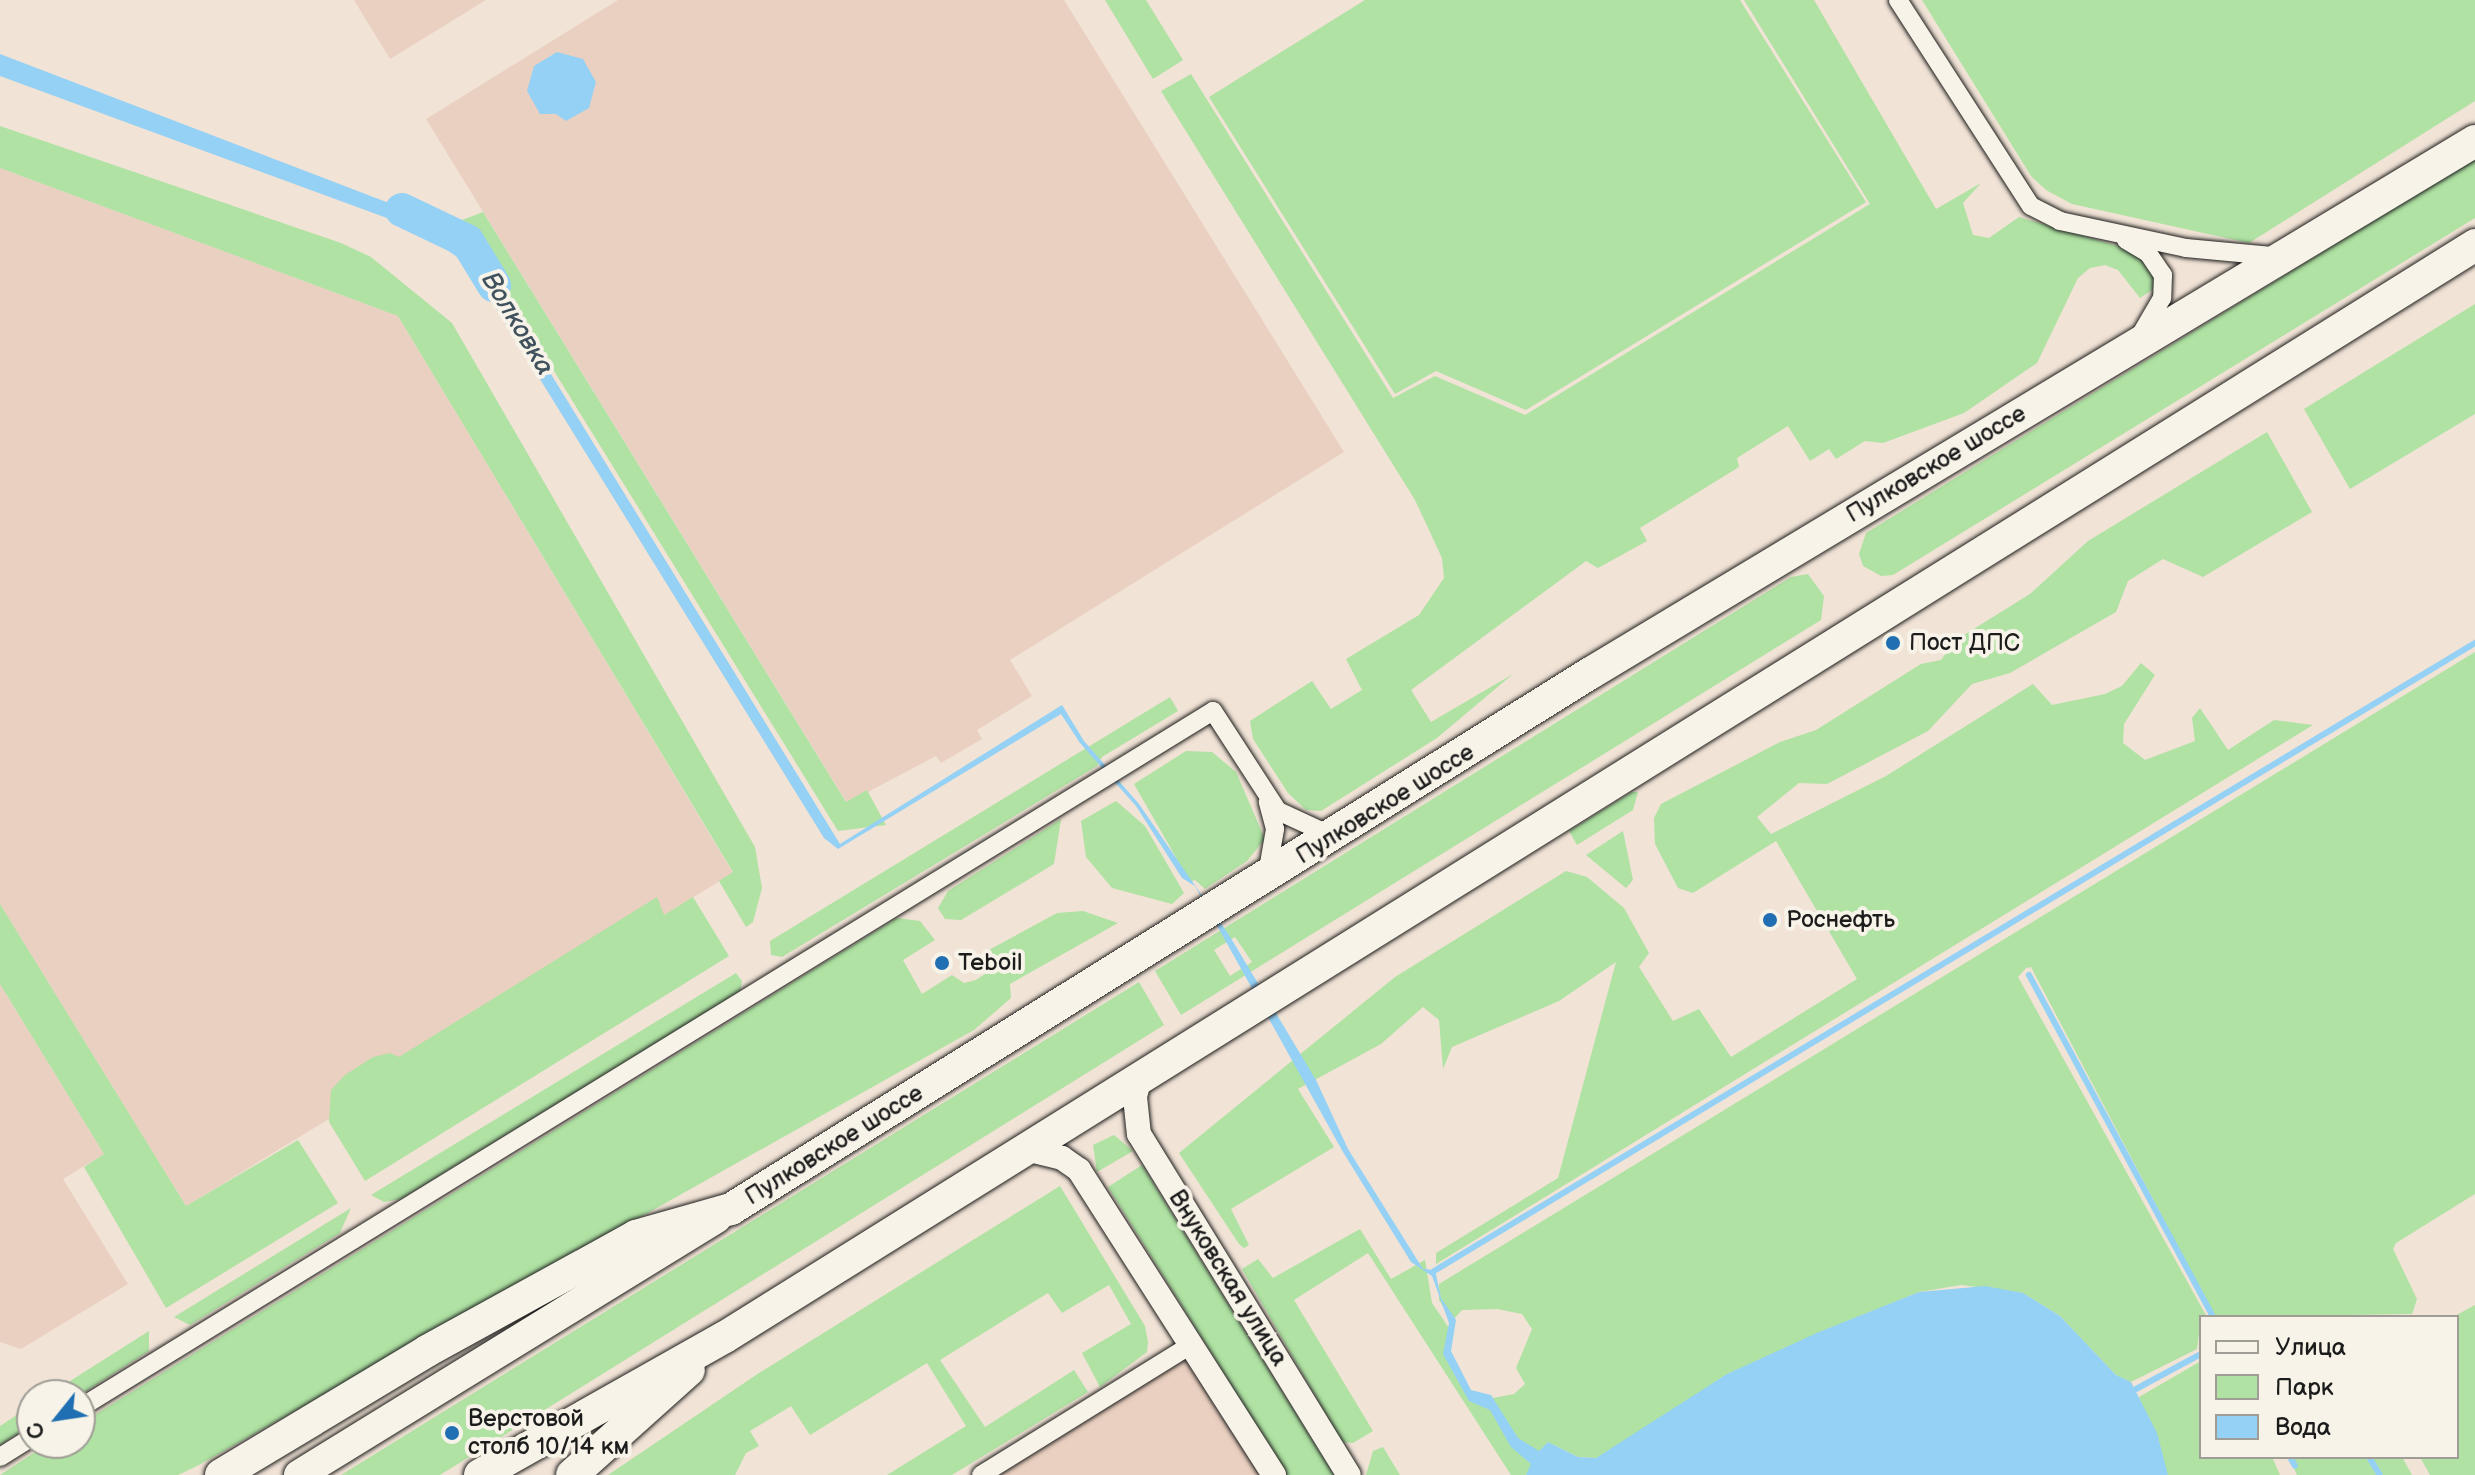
<!DOCTYPE html>
<meta charset="utf-8">
<style>
body{margin:0}
#map{position:relative;width:2475px;height:1475px;overflow:hidden;background:#f1e3d6;font-family:"Balsamiq Sans",sans-serif}
div>[style]{position:absolute}
[style*='--x']{left:calc(var(--x)*1px);top:calc(var(--y)*1px);width:calc(var(--w)*1px);rotate:calc(var(--a)*1deg)}
.built>*{inset:0;background:#ead0c0}
.green>*{inset:0;background:#afe2a3}
.water>*{inset:0;background:#95d1f5}
.stream>*{height:6px;margin:-3px;padding:0 3px;transform-origin:3px;border-radius:3px;background:#95d1f5}
.river>*{height:34px;margin:-17px;padding:0 17px;transform-origin:17px;border-radius:17px;background:#95d1f5}
.roads{filter:drop-shadow(0 0 2px #1c1c1c) drop-shadow(0 0 2px #1c1c1c)}
.minor>*{height:18px;margin:-9px;padding:0 9px;transform-origin:9px;border-radius:9px;background:#f7f3e8}
.tertiary>*{height:24px;margin:-12px;padding:0 12px;transform-origin:12px;border-radius:12px;background:#f7f3e8}
.primary>*{height:30px;margin:-15px;padding:0 15px;transform-origin:15px;border-radius:15px;background:#f7f3e8}
.trunk>*{height:32px;margin:-16px;padding:0 16px;transform-origin:16px;border-radius:16px;background:#f7f3e8}
.dots>*{width:22px;height:22px;translate:-50% -50%;box-sizing:border-box;border:4px solid #f7f3e8;border-radius:50%}
span{translate:-50% -50%;white-space:nowrap;text-align:center;line-height:1.15;-webkit-text-stroke:8px #f7f3e8;paint-order:stroke}
.street-label{font-size:24px;color:#1c1c1c}
.poi-label{font-size:24px;color:#1c1c1c}
.left{translate:0 -50%;text-align:left}
.water-label{font-size:26px;color:#40525d;font-style:italic}
.legend{position:absolute;left:2199px;top:1315px;width:260px;height:144px;box-sizing:border-box;background:#f7f3e8;border:2px solid #9f9d96;margin:0;padding:10px 14px;list-style:none;font-size:24px;color:#1c1c1c}
.legend li{display:flex;align-items:center;gap:16px;height:40px}
.legend b{width:40px;border:2px solid #9f9d96}
.north{position:absolute;left:16px;top:1379px;width:80px;height:80px;box-sizing:border-box;background:#f7f3e8;border:2px solid #9f9d96;border-radius:50%;rotate:240deg;font-size:22px;font-weight:700;line-height:32px;text-align:center;color:#1c1c1c}
.north::after{content:'';display:block;margin:auto;width:28px;height:36px;background:#1f6fb2;clip-path:polygon(50% 0,100% 100%,50% 72%,0 100%)}
</style>
<div id="map">
<div class="built">
<div style="clip-path:polygon(354px 0,486px 0,390px 59px)"></div>
<div style="clip-path:polygon(618px 0,1064px 0,1344px 452px,1010px 660px,1032px 696px,977px 730px,982px 739px,941px 763px,936px 756px,847px 803px,426px 119px)"></div>
<div style="clip-path:polygon(0 168px,398px 316px,733px 873px,186px 1206px,0 904px)"></div>
<div style="clip-path:polygon(0 984px,104px 1154px,63px 1179px,128px 1284px,21px 1349px,0 1342px)"></div>
<div style="clip-path:polygon(1185px 1351px,1261px 1475px,977px 1475px)"></div>
</div>
<div class="green">
<div style="clip-path:polygon(1105px 0,1146px 0,1183px 60px,1153px 79px)"></div>
<div style="clip-path:polygon(1365px 0,1740px 0,1866px 202px,1526px 410px,1436px 371px,1395px 394px,1209px 97px)"></div>
<div style="clip-path:polygon(1744px 0,1814px 0,1936px 209px,1981px 183px,1963px 203px,1973px 235px,1989px 238px,2019px 217px,2118px 246px,2144px 255px,2154px 267px,2155px 288px,2140px 298px,2118px 270px,2105px 265px,2090px 268px,2078px 278px,2037px 363px,1964px 413px,1883px 443px,1865px 441px,1836px 459px,1829px 449px,1810px 461px,1788px 426px,1737px 458px,1739px 467px,1640px 528px,1647px 541px,1598px 568px,1586px 561px,1411px 690px,1431px 722px,1513px 674px,1437px 738px,1321px 811px,1306px 810px,1288px 793px,1253px 739px,1250px 721px,1312px 681px,1331px 709px,1362px 690px,1346px 659px,1419px 615px,1444px 578px,1442px 558px,1415px 500px,1161px 91px,1191px 74px,1393px 398px,1435px 376px,1525px 415px,1870px 204px)"></div>
<div style="clip-path:polygon(1922px 0,2475px 0,2475px 101px,2249px 243px,2072px 204px,2046px 190px,2031px 176px)"></div>
<div style="clip-path:polygon(0 126px,341px 243px,371px 257px,452px 323px,755px 847px,762px 888px,753px 922px,746px 927px,719px 881px,733px 872px,398px 316px,0 168px)"></div>
<div style="clip-path:polygon(2475px 158px,2475px 218px,1893px 575px,1881px 576px,1863px 566px,1859px 554px,1866px 533px)"></div>
<div style="clip-path:polygon(483px 212px,846px 802px,867px 790px,886px 825px,838px 831px,475px 243px,449px 225px)"></div>
<div style="clip-path:polygon(2475px 304px,2475px 414px,2350px 489px,2304px 409px)"></div>
<div style="clip-path:polygon(2267px 432px,2312px 512px,2203px 577px,2163px 559px,2128px 581px,2116px 612px,2010px 673px,1972px 684px,1928px 731px,1827px 784px,1799px 783px,1757px 817px,1771px 834px,1886px 776px,2033px 684px,2052px 705px,2105px 694px,2122px 686px,2141px 663px,2155px 675px,2124px 724px,2123px 743px,2145px 760px,2195px 741px,2192px 718px,2200px 708px,2228px 750px,2274px 720px,2313px 725px,1436px 1264px,1436px 1253px,1558px 1178px,1616px 962px,1559px 1001px,1452px 1047px,1443px 1069px,1439px 1020px,1423px 1007px,1381px 1044px,1298px 1089px,1334px 1147px,1231px 1209px,1249px 1245px,1244px 1248px,1239px 1244px,1179px 1153px,1395px 977px,1566px 871px,1587px 877px,1624px 908px,1649px 953px,1639px 967px,1673px 1021px,1699px 1009px,1731px 1057px,1857px 979px,1776px 841px,1693px 893px,1678px 888px,1655px 844px,1654px 818px,1661px 804px,1780px 742px,1816px 730px,1921px 664px,1941px 660px,1956px 640px,2030px 594px,2088px 541px)"></div>
<div style="clip-path:polygon(evenodd,1808px 574px,1824px 596px,1821px 620px,1181px 1015px,1155px 971px,1791px 577px,1808px 574px,1235px 937px,1252px 962px,1230px 976px,1214px 950px,1235px 937px)"></div>
<div style="clip-path:polygon(2475px 652px,2475px 1194px,2396px 1243px,2393px 1249px,2417px 1299px,2412px 1314px,2215px 1317px,2031px 967px,2026px 968px,2018px 977px,2207px 1317px,2201px 1317px,2197px 1349px,2131px 1382px,2116px 1375px,2060px 1316px,2023px 1293px,1961px 1285px,1919px 1292px,1727px 1374px,1615px 1450px,1596px 1458px,1578px 1457px,1548px 1442px,1526px 1475px,1511px 1475px,1368px 1253px,1294px 1300px,1373px 1431px,1353px 1443px,1342px 1442px,1242px 1269px,1258px 1259px,1273px 1278px,1360px 1229px,1391px 1279px,1425px 1260px,1432px 1303px,1451px 1331px,1446px 1352px,1469px 1394px,1488px 1399px,1514px 1394px,1525px 1384px,1516px 1368px,1532px 1329px,1522px 1314px,1497px 1309px,1462px 1310px,1452px 1321px,1439px 1300px,1439px 1284px)"></div>
<div style="clip-path:polygon(1170px 697px,1178px 711px,1102px 757px,1097px 766px,782px 957px,771px 955px,770px 941px)"></div>
<div style="clip-path:polygon(1186px 751px,1212px 752px,1236px 772px,1265px 839px,1247px 861px,1205px 889px,1195px 880px,1190px 882px,1134px 784px)"></div>
<div style="clip-path:polygon(1632px 792px,1638px 792px,1633px 810px,1577px 845px,1569px 831px)"></div>
<div style="clip-path:polygon(1116px 801px,1145px 826px,1184px 893px,1172px 904px,1112px 888px,1086px 857px,1081px 821px)"></div>
<div style="clip-path:polygon(1061px 819px,1054px 864px,961px 920px,945px 919px,938px 908px,948px 891px)"></div>
<div style="clip-path:polygon(1623px 831px,1633px 880px,1626px 888px,1586px 855px)"></div>
<div style="clip-path:polygon(657px 897px,664px 915px,693px 897px,729px 956px,365px 1181px,329px 1122px,331px 1090px,345px 1075px,373px 1057px,390px 1053px,399px 1057px)"></div>
<div style="clip-path:polygon(0 904px,186px 1206px,298px 1140px,338px 1203px,166px 1308px,84px 1167px,104px 1154px,0 984px)"></div>
<div style="clip-path:polygon(1083px 911px,1118px 923px,1010px 984px,1011px 998px,974px 1030px,197px 1466px,178px 1475px,0 1475px,49px 1443px,80px 1443px,80px 1424px,897px 918px,920px 921px,935px 940px,903px 960px,922px 994px,952px 975px,964px 983px,976px 980px,988px 972px,987px 951px,1057px 913px)"></div>
<div style="clip-path:polygon(736px 973px,742px 981px,740px 992px,401px 1199px,384px 1202px,371px 1195px)"></div>
<div style="clip-path:polygon(1139px 982px,1164px 1025px,440px 1475px,341px 1475px)"></div>
<div style="clip-path:polygon(1114px 1135px,1133px 1151px,1097px 1172px,1093px 1145px)"></div>
<div style="clip-path:polygon(1142px 1165px,1334px 1475px,1287px 1475px,1108px 1187px)"></div>
<div style="clip-path:polygon(1060px 1186px,1145px 1326px,1148px 1342px,1147px 1352px,1100px 1387px,1082px 1353px,1131px 1324px,1109px 1285px,1062px 1313px,1048px 1293px,940px 1360px,985px 1427px,1074px 1370px,1088px 1392px,952px 1475px,887px 1475px,966px 1426px,927px 1363px,810px 1435px,791px 1406px,750px 1431px,759px 1446px,746px 1453px,735px 1475px,608px 1475px,759px 1373px)"></div>
<div style="clip-path:polygon(351px 1208px,340px 1233px,190px 1325px,174px 1317px)"></div>
<div style="clip-path:polygon(2475px 1305px,2475px 1475px,2430px 1475px,2420px 1457px,2457px 1457px,2457px 1317px,2453px 1317px)"></div>
<div style="clip-path:polygon(149px 1331px,149px 1351px,80px 1395px,48px 1395px)"></div>
<div style="clip-path:polygon(2201px 1361px,2201px 1457px,2272px 1457px,2280px 1475px,2168px 1475px,2139px 1397px)"></div>
<div style="clip-path:polygon(32px 1405px,32px 1425px,0 1445px,0 1426px)"></div>
<div style="clip-path:polygon(1383px 1447px,1400px 1475px,1366px 1475px,1373px 1451px)"></div>
<div style="clip-path:polygon(2289px 1457px,2402px 1457px,2412px 1475px,2297px 1475px)"></div>
</div>
<div class="water">
<div style="clip-path:polygon(557px 52px,583px 59px,596px 82px,589px 108px,566px 121px,556px 114px,540px 114px,527px 91px,534px 66px)"></div>
<div style="clip-path:polygon(0 54px,428px 218px,474px 249px,840px 844px,1062px 705px,1084px 741px,1139px 804px,1229px 935px,1316px 1080px,1348px 1149px,1423px 1269px,1435px 1270px,1441px 1298px,1456px 1320px,1451px 1351px,1471px 1390px,1491px 1395px,1518px 1438px,1539px 1451px,1548px 1442px,1578px 1457px,1596px 1458px,1727px 1374px,1819px 1332px,1919px 1292px,1985px 1286px,2023px 1293px,2060px 1316px,2116px 1375px,2131px 1382px,2157px 1433px,2168px 1475px,1526px 1475px,1531px 1464px,1511px 1447px,1490px 1410px,1469px 1401px,1443px 1354px,1449px 1323px,1432px 1276px,1411px 1262px,1343px 1152px,1195px 886px,1182px 878px,1136px 806px,1080px 743px,1061px 714px,838px 849px,824px 838px,470px 266px,417px 229px,0 76px)"></div>
</div>
<div class="stream">
<div style="--x:2029;--y:975;--w:388;--a:61.7"></div>
<div style="--x:1434;--y:1271;--w:1216;--a:-31.1"></div>
<div style="--x:2136;--y:1389;--w:74;--a:-28.3"></div>
<div style="--x:2290;--y:1457;--w:10;--a:61"></div>
<div style="--x:2369;--y:1457;--w:21;--a:59"></div>
</div>
<div class="river">
<div style="--x:402;--y:210;--w:72;--a:25.5"></div>
<div style="--x:467;--y:241;--w:52;--a:58.5"></div>
</div>
<div class="roads">
<div class="minor">
<div style="--x:1898;--y:0;--w:245;--a:57.2"></div>
<div style="--x:2031;--y:206;--w:33;--a:27"></div>
<div style="--x:2060;--y:221;--w:129;--a:12.1"></div>
<div style="--x:2186;--y:248;--w:97;--a:5.3"></div>
<div style="--x:2126;--y:240;--w:26;--a:31"></div>
<div style="--x:2148;--y:253;--w:27;--a:56"></div>
<div style="--x:2163;--y:275;--w:23;--a:92"></div>
<div style="--x:2162;--y:298;--w:42;--a:120.3"></div>
<div style="--x:1267;--y:875;--w:47;--a:-80.1"></div>
<div style="--x:1275;--y:829;--w:28;--a:-105"></div>
<div style="--x:80;--y:1408;--w:1330;--a:-31.6"></div>
<div style="--x:1213;--y:711;--w:119;--a:57"></div>
<div style="--x:1278;--y:811;--w:60;--a:24.8"></div>
<div style="--x:0;--y:1457;--w:38;--a:-32"></div>
<div style="--x:981;--y:1475;--w:247;--a:-31.8"></div>
</div>
<div class="tertiary">
<div style="--x:1141;--y:1074;--w:24;--a:105"></div>
<div style="--x:1135;--y:1097;--w:37;--a:84"></div>
<div style="--x:1139;--y:1134;--w:400;--a:58.4"></div>
<div style="--x:1026;--y:1149;--w:37;--a:14"></div>
<div style="--x:1062;--y:1158;--w:21;--a:35"></div>
<div style="--x:1079;--y:1170;--w:362;--a:57.4"></div>
</div>
<div class="primary">
<div style="--x:299;--y:1475;--w:490;--a:-31.6"></div>
</div>
<div class="trunk">
<div style="--x:221;--y:1475;--w:240;--a:-31"></div>
<div style="--x:427;--y:1351;--w:239;--a:-28.8"></div>
<div style="--x:636;--y:1236;--w:99;--a:-15.9"></div>
<div style="--x:731;--y:1209;--w:1011;--a:-31.95"></div>
<div style="--x:1589;--y:674;--w:1034;--a:-31.03"></div>
<div style="--x:480;--y:1475;--w:281;--a:-29.4"></div>
<div style="--x:725;--y:1337;--w:2063;--a:-31.96"></div>
<div style="--x:572;--y:1475;--w:157;--a:-41.9"></div>
</div>
</div>
<div class="dots">
<div style="left:1893px;top:643px;background:#1f6fb2"></div>
<div style="left:1770px;top:920px;background:#1f6fb2"></div>
<div style="left:942px;top:963px;background:#1f6fb2"></div>
<div style="left:452px;top:1433px;background:#1f6fb2"></div>
</div>
<div class="street-label">
<span style="left:1936px;top:464px;rotate:-31deg">Пулковское шоссе</span>
<span style="left:1385px;top:804px;rotate:-32deg">Пулковское шоссе</span>
<span style="left:834px;top:1145px;rotate:-32deg">Пулковское шоссе</span>
<span style="left:1228px;top:1278px;rotate:58deg">Внуковская улица</span>
</div>
<div class="poi-label">
<span class="left" style="left:1909px;top:643px">Пост ДПС</span>
<span class="left" style="left:1786px;top:920px">Роснефть</span>
<span class="left" style="left:958px;top:963px">Teboil</span>
<span class="left" style="left:468px;top:1433px">Верстовой<br>столб 10/14 км</span>
</div>
<div class="water-label">
<span style="left:517px;top:324px;rotate:59deg">Волковка</span>
</div>
<ul class="legend">
<li><b style="height:10px;background:#f7f3e8"></b>Улица</li>
<li><b style="height:22px;background:#afe2a3"></b>Парк</li>
<li><b style="height:22px;background:#95d1f5"></b>Вода</li>
</ul>
<div class="north">С</div>
</div>
